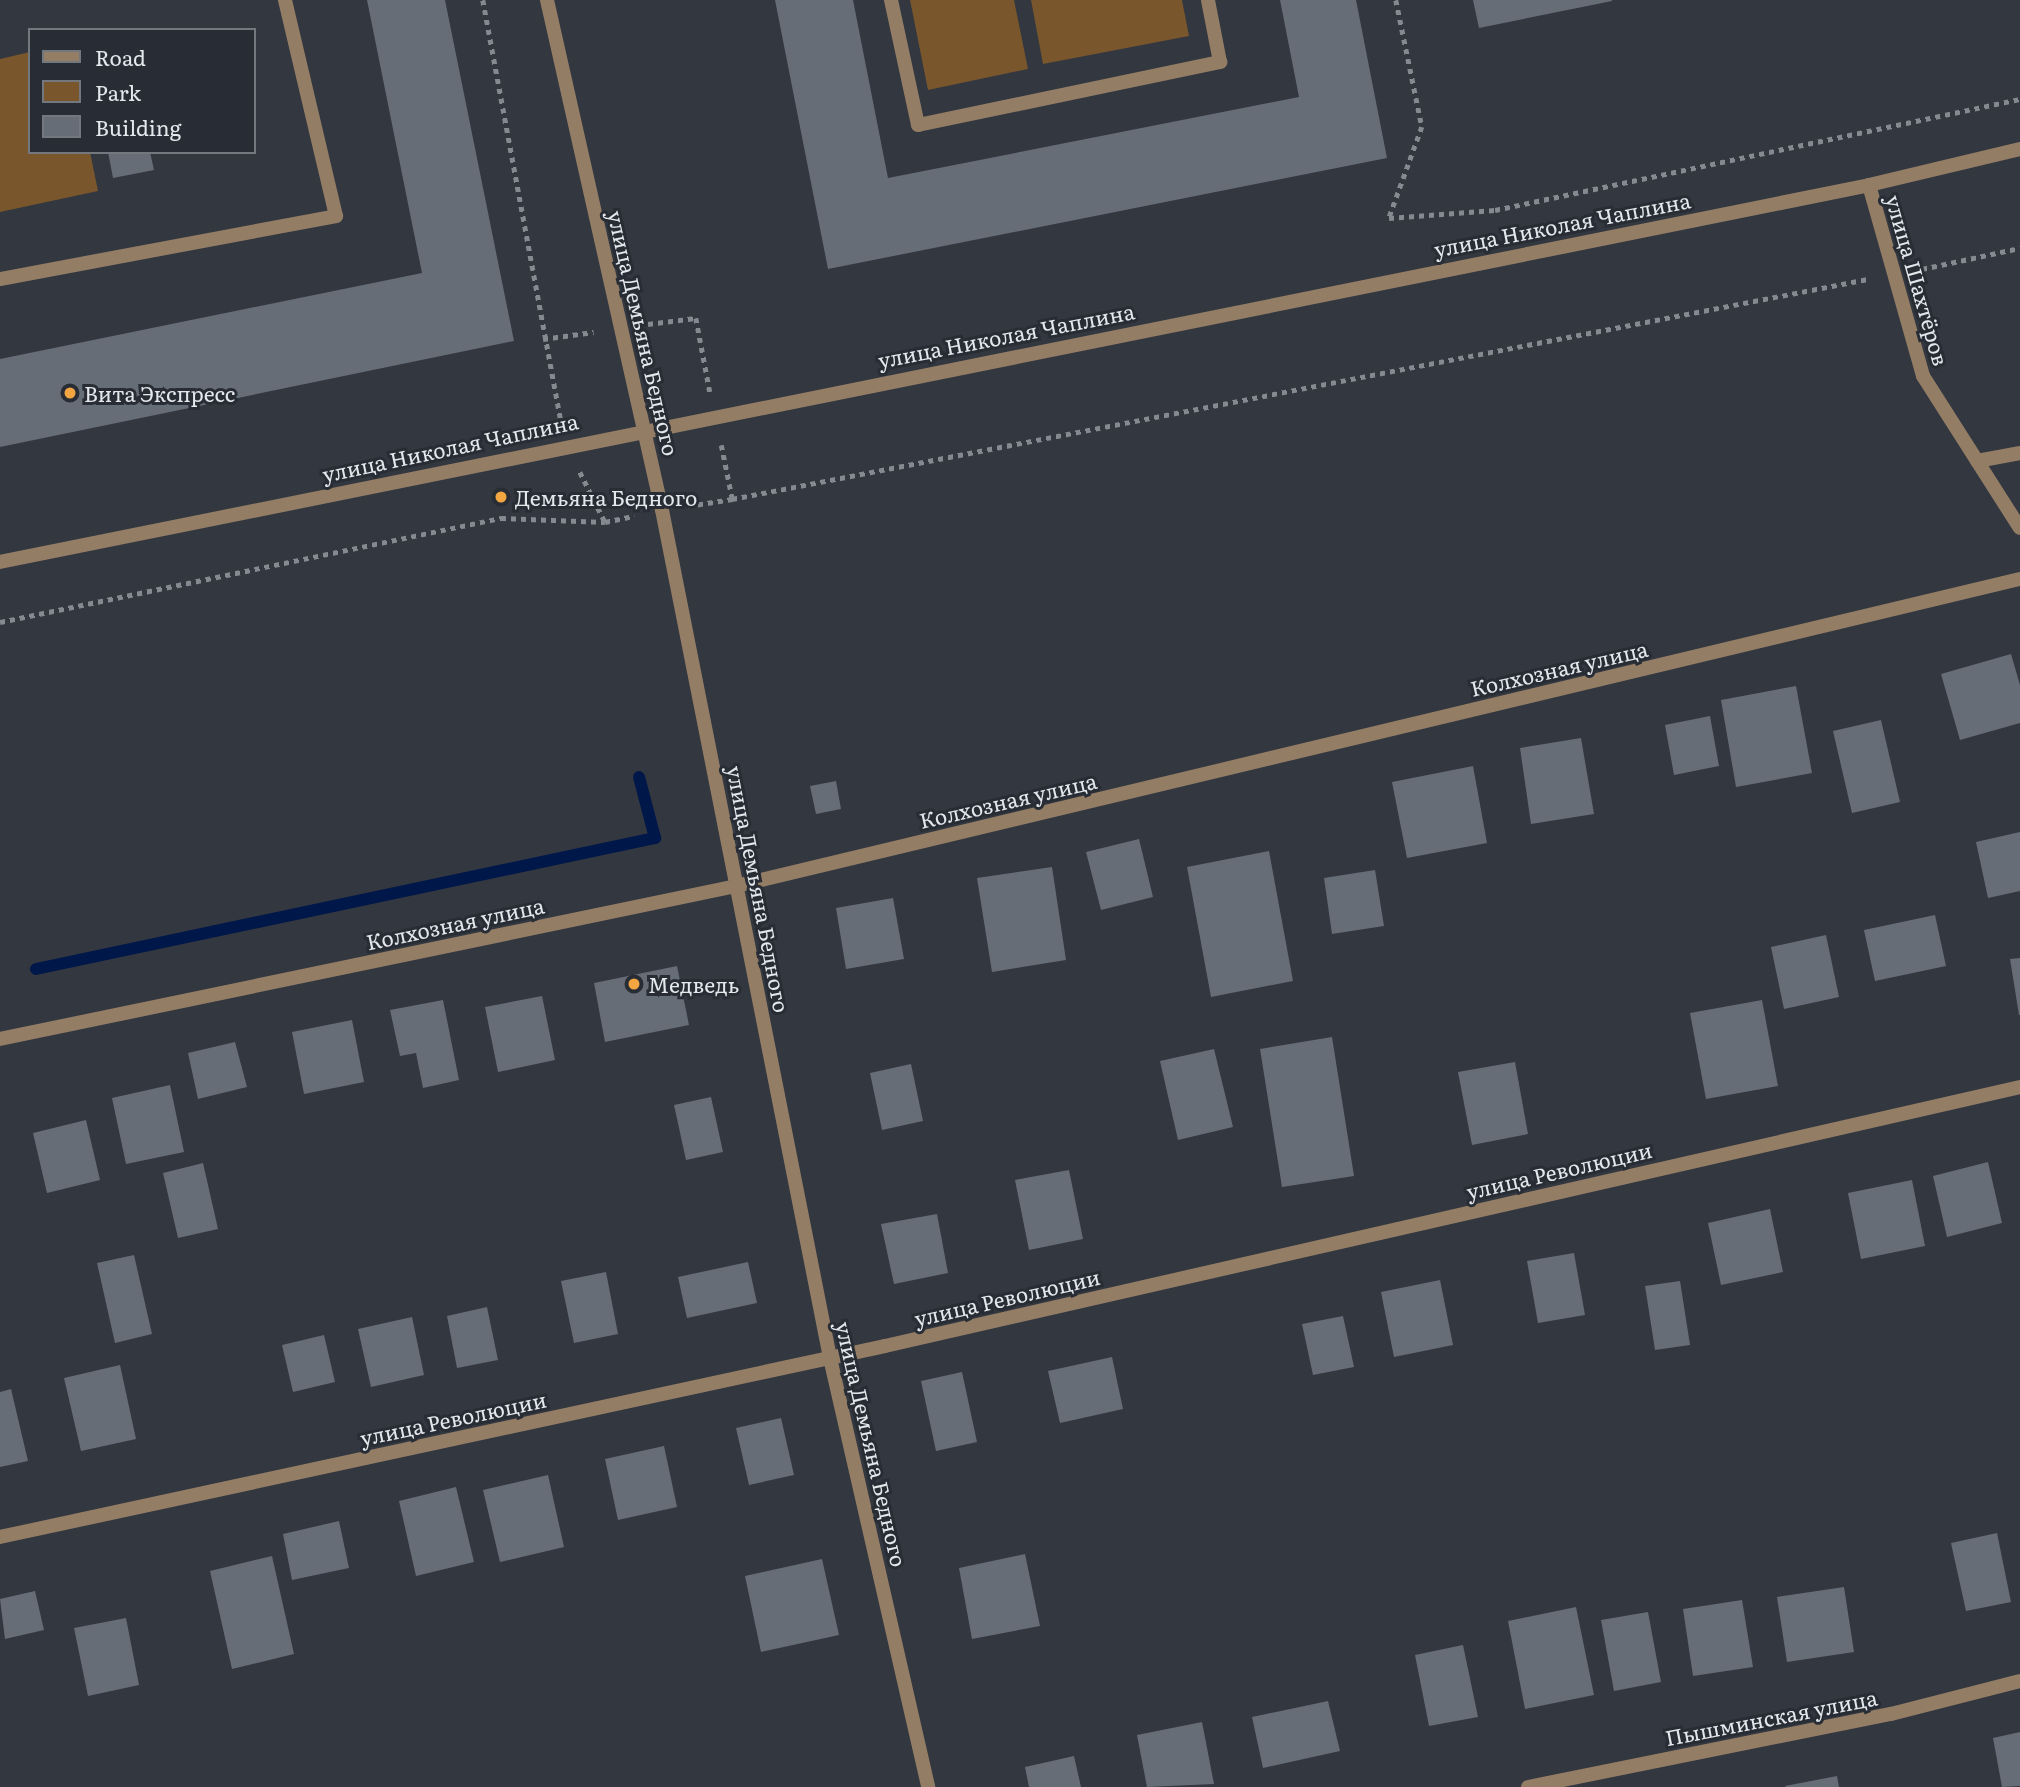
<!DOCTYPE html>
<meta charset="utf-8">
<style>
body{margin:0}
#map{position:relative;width:2020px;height:1787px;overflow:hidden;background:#323740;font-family:Literata,serif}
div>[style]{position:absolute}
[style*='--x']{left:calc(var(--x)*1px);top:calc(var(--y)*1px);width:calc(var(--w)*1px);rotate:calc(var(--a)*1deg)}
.green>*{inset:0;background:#79562c}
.stream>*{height:12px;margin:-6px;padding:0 6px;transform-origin:6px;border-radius:6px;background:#00174a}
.building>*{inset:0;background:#676d76}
.path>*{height:4.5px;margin-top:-2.25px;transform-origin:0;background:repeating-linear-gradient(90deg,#858a91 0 5px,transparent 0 10px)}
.service>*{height:14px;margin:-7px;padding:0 7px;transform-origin:7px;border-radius:7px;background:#947d65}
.minor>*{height:14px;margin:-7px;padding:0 7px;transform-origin:7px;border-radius:7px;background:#947d65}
.tertiary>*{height:14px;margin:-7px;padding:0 7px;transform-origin:7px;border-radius:7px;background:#947d65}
.dots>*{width:19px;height:19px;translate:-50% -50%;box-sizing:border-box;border:4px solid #282d35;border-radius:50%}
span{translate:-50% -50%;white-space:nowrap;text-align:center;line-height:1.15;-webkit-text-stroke:6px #282d35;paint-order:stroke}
.street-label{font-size:21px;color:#e4e8ed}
.poi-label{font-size:21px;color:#e4e8ed}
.left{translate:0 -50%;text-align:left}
.legend{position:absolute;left:28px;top:28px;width:228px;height:126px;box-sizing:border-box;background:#282d35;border:2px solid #73787f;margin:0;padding:9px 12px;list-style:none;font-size:21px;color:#e4e8ed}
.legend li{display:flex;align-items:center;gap:14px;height:35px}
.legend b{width:35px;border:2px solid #73787f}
</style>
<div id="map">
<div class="green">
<div style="clip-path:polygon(910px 0,1014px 0,1028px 69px,928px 90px)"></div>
<div style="clip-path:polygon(1031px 0,1182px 0,1189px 36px,1043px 64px)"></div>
<div style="clip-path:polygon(30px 52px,30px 152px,90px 152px,98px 191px,0 212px,0 59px)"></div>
</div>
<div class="stream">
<div style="--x:36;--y:969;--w:633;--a:-11.95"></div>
<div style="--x:655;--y:838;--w:63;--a:-104.7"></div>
</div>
<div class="building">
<div style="clip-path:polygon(367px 0,445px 0,514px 341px,0 447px,0 359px,422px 273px)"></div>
<div style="clip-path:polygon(775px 0,853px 0,888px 178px,1299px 97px,1280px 0,1356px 0,1387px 158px,828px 269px)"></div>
<div style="clip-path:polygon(1473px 0,1612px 0,1612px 1px,1479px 28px)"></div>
<div style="clip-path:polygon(108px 152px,150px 152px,154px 170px,113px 178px)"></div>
<div style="clip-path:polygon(2011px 654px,2020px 685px,2020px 723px,1960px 740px,1941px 674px)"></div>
<div style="clip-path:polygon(1796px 686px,1812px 773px,1736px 787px,1721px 700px)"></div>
<div style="clip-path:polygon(1710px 716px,1719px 766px,1674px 775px,1665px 725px)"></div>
<div style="clip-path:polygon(1881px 720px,1900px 802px,1852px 813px,1833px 731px)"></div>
<div style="clip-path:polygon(1581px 738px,1594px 814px,1531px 824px,1520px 748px)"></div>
<div style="clip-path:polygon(1473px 766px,1487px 843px,1407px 858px,1392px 782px)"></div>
<div style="clip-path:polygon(836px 781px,841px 809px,816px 814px,810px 786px)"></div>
<div style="clip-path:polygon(2020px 832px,2020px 891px,1988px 898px,1976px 842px)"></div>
<div style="clip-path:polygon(1139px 839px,1153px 897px,1101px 910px,1086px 852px)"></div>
<div style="clip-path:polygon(1269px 851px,1293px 981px,1211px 997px,1187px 867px)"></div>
<div style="clip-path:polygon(1052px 867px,1066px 960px,992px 972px,977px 878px)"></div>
<div style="clip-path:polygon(1375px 870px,1384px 926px,1332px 934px,1324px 878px)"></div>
<div style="clip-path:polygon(893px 898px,904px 959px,846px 969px,836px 908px)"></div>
<div style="clip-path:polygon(1935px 915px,1946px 966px,1875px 981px,1864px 930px)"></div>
<div style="clip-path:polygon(1826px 935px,1839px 997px,1784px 1009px,1771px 947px)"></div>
<div style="clip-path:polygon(2020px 958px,2020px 1015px,2019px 1015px,2010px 959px)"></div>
<div style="clip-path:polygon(677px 966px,689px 1025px,605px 1042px,594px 983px)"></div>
<div style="clip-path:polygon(542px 996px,555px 1060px,498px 1072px,485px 1007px)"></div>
<div style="clip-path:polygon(443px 1000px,459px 1080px,423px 1088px,416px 1053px,400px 1056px,390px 1010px)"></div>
<div style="clip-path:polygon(1762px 1000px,1778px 1086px,1706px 1099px,1690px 1013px)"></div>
<div style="clip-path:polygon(352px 1020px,364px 1082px,304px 1094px,292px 1032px)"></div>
<div style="clip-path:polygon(1332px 1037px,1354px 1176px,1282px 1187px,1260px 1049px)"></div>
<div style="clip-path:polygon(235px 1042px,247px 1087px,198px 1099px,188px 1053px)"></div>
<div style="clip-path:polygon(1214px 1049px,1233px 1127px,1178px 1140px,1160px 1061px)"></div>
<div style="clip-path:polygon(1515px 1062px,1528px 1134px,1472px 1145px,1458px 1072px)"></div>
<div style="clip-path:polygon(911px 1064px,923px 1121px,882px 1130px,870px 1073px)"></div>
<div style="clip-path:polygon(170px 1085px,184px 1152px,126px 1164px,112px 1098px)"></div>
<div style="clip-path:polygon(711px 1097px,723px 1152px,686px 1160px,674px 1105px)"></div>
<div style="clip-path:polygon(86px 1120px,100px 1180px,47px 1193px,33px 1133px)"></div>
<div style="clip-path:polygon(1988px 1162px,2002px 1223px,1947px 1237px,1933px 1176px)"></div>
<div style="clip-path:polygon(203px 1163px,218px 1229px,178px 1238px,163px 1173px)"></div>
<div style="clip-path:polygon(1069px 1170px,1083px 1239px,1029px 1250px,1015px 1180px)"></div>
<div style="clip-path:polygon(1912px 1180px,1925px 1246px,1861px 1259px,1848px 1193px)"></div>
<div style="clip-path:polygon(1770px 1209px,1783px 1272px,1721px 1285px,1708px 1223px)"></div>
<div style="clip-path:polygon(937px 1214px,948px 1273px,894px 1284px,881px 1224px)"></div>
<div style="clip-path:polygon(1574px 1253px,1585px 1315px,1538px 1323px,1527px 1261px)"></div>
<div style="clip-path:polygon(134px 1255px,152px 1334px,115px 1343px,97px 1263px)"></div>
<div style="clip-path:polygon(748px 1262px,757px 1303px,687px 1318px,678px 1277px)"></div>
<div style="clip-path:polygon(606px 1272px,618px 1334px,574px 1343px,561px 1281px)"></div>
<div style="clip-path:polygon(1440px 1280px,1453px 1345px,1394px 1357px,1381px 1292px)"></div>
<div style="clip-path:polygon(1680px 1281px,1690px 1345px,1655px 1350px,1645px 1286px)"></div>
<div style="clip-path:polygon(487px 1307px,498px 1360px,457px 1368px,447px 1316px)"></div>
<div style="clip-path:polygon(1343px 1316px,1354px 1367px,1313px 1375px,1302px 1324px)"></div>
<div style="clip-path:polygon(412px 1317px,424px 1375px,371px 1387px,358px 1329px)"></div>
<div style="clip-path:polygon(324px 1335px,335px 1382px,293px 1392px,282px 1345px)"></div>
<div style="clip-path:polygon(1112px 1357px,1123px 1409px,1060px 1423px,1048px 1371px)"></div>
<div style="clip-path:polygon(120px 1365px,136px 1439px,81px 1451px,64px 1378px)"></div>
<div style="clip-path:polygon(962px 1372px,977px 1442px,936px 1451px,921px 1381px)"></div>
<div style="clip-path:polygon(11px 1389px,28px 1461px,0 1467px,0 1392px)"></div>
<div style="clip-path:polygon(781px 1418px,794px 1475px,749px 1485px,736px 1428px)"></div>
<div style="clip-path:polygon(664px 1446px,677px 1507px,618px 1520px,605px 1459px)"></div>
<div style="clip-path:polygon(548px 1475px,564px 1547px,500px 1562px,483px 1490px)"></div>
<div style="clip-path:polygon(456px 1487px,474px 1562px,416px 1576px,399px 1501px)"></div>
<div style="clip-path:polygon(339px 1521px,349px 1568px,292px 1580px,283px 1534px)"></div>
<div style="clip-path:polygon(1997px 1533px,2011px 1602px,1966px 1611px,1951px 1543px)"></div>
<div style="clip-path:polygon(1025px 1554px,1040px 1626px,972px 1639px,959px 1568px)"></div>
<div style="clip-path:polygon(272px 1556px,294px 1654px,232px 1669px,210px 1571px)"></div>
<div style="clip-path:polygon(822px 1559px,839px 1635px,761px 1652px,745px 1576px)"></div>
<div style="clip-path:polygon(1844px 1587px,1854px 1652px,1787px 1662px,1777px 1597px)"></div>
<div style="clip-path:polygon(35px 1591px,44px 1630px,5px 1639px,0 1599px)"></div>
<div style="clip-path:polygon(1742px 1600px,1753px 1667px,1693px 1676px,1683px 1609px)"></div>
<div style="clip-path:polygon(1576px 1607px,1594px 1695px,1525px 1709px,1508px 1621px)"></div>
<div style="clip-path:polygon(1648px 1612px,1661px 1682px,1614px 1691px,1601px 1620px)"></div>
<div style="clip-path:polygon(126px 1618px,139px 1685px,88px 1696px,74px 1628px)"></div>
<div style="clip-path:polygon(1463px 1645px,1478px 1717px,1429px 1726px,1415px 1655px)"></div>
<div style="clip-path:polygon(1328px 1701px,1340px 1751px,1263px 1768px,1252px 1717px)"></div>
<div style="clip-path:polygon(1202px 1722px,1214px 1784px,1147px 1787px,1137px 1735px)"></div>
<div style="clip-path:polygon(2020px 1732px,2020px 1786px,2002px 1787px,1993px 1738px)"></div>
<div style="clip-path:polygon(1074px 1756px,1081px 1787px,1029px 1787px,1025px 1767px)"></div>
<div style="clip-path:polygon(1837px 1776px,1839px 1787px,1786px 1787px,1785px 1786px)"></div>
</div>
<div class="path">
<div style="--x:483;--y:0;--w:429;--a:79.5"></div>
<div style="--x:1396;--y:0;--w:130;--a:78.4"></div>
<div style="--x:1422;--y:127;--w:97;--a:109.9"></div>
<div style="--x:1389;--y:218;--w:106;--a:-4.3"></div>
<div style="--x:1495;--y:210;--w:537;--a:-11.94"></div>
<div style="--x:1922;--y:269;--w:100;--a:-12.1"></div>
<div style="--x:648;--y:324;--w:48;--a:-7.1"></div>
<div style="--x:696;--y:318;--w:75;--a:79.3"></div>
<div style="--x:543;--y:339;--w:51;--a:-7.8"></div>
<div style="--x:580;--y:472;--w:56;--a:63.4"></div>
<div style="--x:605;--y:522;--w:30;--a:-12"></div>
<div style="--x:732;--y:499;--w:1157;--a:-10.96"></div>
<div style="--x:688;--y:506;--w:45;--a:-9"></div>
<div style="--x:732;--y:499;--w:55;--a:-101.5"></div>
<div style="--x:0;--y:622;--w:512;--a:-11.73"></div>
<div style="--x:501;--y:518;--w:104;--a:2.2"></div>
</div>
<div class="service">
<div style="--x:891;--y:0;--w:128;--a:77.8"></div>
<div style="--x:918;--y:125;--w:309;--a:-11.8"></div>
<div style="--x:1220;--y:62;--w:63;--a:-101"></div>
<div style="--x:0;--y:279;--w:342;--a:-10.6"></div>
<div style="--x:336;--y:216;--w:222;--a:-103.3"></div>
<div style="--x:1977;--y:461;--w:44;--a:-10.5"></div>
</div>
<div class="minor">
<div style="--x:547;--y:0;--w:523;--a:77.29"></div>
<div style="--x:662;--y:510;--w:864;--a:78.79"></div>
<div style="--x:830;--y:1358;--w:440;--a:77.1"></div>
<div style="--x:1869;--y:185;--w:198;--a:74.2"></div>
<div style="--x:1923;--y:376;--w:180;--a:57.5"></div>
<div style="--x:0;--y:1039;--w:752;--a:-11.74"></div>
<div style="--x:736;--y:886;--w:1320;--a:-13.45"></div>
<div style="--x:0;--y:1537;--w:905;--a:-12.18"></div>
<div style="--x:885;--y:1346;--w:1164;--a:-12.85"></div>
<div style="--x:1528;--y:1787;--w:370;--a:-11.4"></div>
<div style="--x:1891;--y:1714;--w:133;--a:-14.3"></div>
</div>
<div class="tertiary">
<div style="--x:0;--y:562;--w:1907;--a:-11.4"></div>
<div style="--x:1869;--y:185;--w:155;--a:-13.4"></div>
</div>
<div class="dots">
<div style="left:70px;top:393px;background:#f2a541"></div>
<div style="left:501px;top:497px;background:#f2a541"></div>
<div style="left:634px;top:984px;background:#f2a541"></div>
</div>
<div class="street-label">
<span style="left:1562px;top:224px;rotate:-11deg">улица Николая Чаплина</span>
<span style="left:1918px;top:280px;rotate:74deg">улица Шахтёров</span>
<span style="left:644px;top:333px;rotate:77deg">улица Демьяна Бедного</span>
<span style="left:1006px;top:335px;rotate:-11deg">улица Николая Чаплина</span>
<span style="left:450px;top:447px;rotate:-12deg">улица Николая Чаплина</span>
<span style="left:1559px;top:668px;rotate:-13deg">Колхозная улица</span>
<span style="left:1008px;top:800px;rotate:-13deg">Колхозная улица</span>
<span style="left:759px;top:889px;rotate:79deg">улица Демьяна Бедного</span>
<span style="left:455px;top:923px;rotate:-12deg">Колхозная улица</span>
<span style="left:1559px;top:1170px;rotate:-13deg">улица Революции</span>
<span style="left:1007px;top:1297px;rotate:-13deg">улица Революции</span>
<span style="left:453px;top:1418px;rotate:-12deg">улица Революции</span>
<span style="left:872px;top:1444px;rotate:77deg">улица Демьяна Бедного</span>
<span style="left:1771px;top:1717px;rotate:-11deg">Пышминская улица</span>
</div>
<div class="poi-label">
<span class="left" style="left:84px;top:393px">Вита Экспресс</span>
<span class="left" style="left:515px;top:497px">Демьяна Бедного</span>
<span class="left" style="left:648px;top:984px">Медведь</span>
</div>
<ul class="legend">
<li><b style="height:9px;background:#947d65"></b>Road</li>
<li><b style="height:19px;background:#79562c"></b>Park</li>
<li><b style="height:19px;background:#676d76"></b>Building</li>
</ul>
</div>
